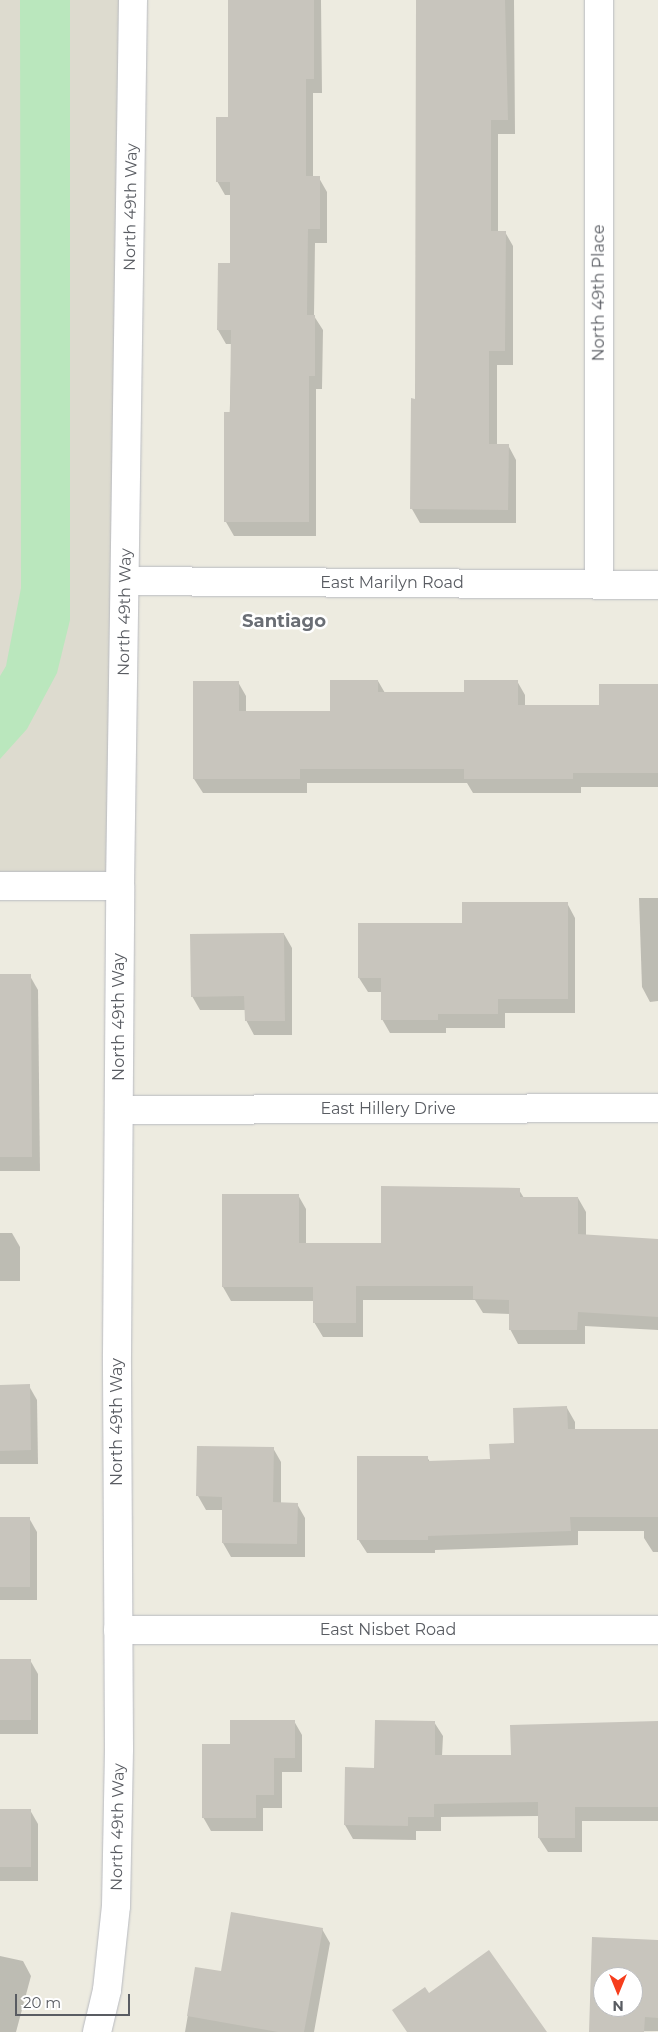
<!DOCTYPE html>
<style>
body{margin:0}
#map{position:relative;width:658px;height:2032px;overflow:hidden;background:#edebe0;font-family:Montserrat,sans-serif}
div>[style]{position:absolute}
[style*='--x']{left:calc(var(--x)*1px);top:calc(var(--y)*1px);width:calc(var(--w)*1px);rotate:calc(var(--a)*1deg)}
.education>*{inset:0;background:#dddbcf}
.green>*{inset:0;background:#bae7bd}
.shadow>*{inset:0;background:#0003}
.building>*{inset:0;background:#c8c5bd}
.roads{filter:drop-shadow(0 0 1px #b8bac0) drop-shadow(0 0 1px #b8bac0)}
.street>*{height:28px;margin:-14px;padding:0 14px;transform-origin:14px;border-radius:14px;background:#fff}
span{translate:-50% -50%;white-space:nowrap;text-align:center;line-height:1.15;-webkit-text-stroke:5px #fff;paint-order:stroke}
.street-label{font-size:16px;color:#595c62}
.neighbourhood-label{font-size:18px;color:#6a6e75;font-weight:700}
.north{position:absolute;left:593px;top:1967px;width:50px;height:50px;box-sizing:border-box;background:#fff;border:1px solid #bdbec0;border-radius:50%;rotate:180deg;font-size:14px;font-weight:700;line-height:20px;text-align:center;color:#595c62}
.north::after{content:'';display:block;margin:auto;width:18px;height:22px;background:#f63e1d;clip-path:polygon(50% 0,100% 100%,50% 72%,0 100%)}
.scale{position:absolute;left:15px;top:1994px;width:115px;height:22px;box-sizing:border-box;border:2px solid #595c62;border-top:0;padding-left:6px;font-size:15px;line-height:18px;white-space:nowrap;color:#595c62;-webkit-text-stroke:4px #fff;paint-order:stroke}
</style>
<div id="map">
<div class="education">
<div style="clip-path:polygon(0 0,131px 0,120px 886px,0 886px)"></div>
</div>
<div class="green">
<div style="clip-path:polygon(20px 0,70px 0,70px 620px,57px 673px,27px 729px,0 759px,0 676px,6px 666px,21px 588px)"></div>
</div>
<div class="shadow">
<div style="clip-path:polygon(229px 0,321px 0,322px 93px,313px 93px,313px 178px,319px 178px,327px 192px,327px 243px,315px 243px,314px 316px,323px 330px,322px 389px,316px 389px,316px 536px,234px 536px,226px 522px,232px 344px,226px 344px,218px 330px,232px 265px,232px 195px,225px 195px,217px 181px,229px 118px)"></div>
<div style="clip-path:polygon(417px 0,514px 0,515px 134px,498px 134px,498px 232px,505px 232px,513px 246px,513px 365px,497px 365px,497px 445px,508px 445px,516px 460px,516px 523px,420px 523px,412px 509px,416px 400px)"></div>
<div style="clip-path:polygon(378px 681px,385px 693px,465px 693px,517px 681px,525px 695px,525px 706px,600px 706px,658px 684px,658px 787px,581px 787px,581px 793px,473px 793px,467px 783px,307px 783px,307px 793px,203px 793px,194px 779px,238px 682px,246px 696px,246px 712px,331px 712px)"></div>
<div style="clip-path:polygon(639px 898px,658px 898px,658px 1001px,650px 1002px,642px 987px)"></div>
<div style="clip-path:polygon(567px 903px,575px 918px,575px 1013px,505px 1013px,505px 1028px,446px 1028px,446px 1033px,390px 1033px,382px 1019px,382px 992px,368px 992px,359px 978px,464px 924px)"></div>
<div style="clip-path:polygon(284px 934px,292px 948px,292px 1035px,254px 1035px,246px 1020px,246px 1010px,200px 1010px,192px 996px)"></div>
<div style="clip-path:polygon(0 976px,30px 976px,38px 990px,40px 1171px,0 1171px)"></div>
<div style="clip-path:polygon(519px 1190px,524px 1198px,578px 1198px,586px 1212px,586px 1236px,658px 1241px,658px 1330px,585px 1326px,585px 1344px,518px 1344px,510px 1329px,510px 1314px,483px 1313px,475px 1300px,363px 1300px,363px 1337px,323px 1337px,314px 1322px,314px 1301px,231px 1301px,223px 1287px,298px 1195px,306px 1209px,306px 1245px,382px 1245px)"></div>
<div style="clip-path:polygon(0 1233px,12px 1233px,20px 1247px,20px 1281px,0 1281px)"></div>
<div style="clip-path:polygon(0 1386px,29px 1386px,37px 1400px,38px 1464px,0 1464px)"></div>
<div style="clip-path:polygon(567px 1408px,575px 1422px,575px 1431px,658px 1431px,658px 1552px,653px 1552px,644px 1538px,644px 1531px,578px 1531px,578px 1545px,435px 1550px,435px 1553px,367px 1553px,358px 1539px,427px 1457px,430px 1462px,491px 1460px)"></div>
<div style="clip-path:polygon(273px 1448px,281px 1462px,281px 1504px,297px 1504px,305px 1518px,305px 1557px,231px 1557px,223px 1543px,223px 1510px,206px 1510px,198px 1496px)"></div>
<div style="clip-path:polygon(0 1518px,29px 1518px,37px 1532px,37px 1600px,0 1600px)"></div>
<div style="clip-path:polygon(0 1660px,30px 1660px,38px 1674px,38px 1734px,0 1734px)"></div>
<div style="clip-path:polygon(294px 1721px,302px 1735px,302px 1772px,282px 1772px,282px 1808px,263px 1808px,263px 1831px,211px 1831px,203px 1817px,232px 1745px)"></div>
<div style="clip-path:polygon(434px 1722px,443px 1736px,442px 1756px,512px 1756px,658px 1723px,658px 1821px,582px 1821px,582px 1852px,548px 1852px,539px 1838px,539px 1816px,441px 1817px,441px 1831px,416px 1831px,416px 1840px,353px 1839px,345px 1825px,375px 1769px)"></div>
<div style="clip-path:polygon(0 1810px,30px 1810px,38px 1824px,38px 1881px,0 1881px)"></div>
<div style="clip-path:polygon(322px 1929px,330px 1943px,314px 2032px,185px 2032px,196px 1968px,222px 1973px)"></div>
<div style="clip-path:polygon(evenodd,593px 1939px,658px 1941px,658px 2031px,590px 2032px,593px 1939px,603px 1977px,633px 1977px,633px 2007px,603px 2007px,603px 1977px)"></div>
<div style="clip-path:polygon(0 1956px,23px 1961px,31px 1976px,16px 2032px,0 2032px)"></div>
</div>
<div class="building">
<div style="clip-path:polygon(228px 0,314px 0,314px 79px,306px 79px,306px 176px,320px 176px,320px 229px,308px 229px,307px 315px,315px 315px,315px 376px,309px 376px,309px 522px,224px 522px,224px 412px,230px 412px,231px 330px,217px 330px,218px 263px,230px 263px,230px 182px,216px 182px,216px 117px,228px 117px)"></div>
<div style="clip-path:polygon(416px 0,505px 0,508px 120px,491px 120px,491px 231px,506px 231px,505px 351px,489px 351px,489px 444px,509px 444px,508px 510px,410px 509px,411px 398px,415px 399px)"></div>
<div style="clip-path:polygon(330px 680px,378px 680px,378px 692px,464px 692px,464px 680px,518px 680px,518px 705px,599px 705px,599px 684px,658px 684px,658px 773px,573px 773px,573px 779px,464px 779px,464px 769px,300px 769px,300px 779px,193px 779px,193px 681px,239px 681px,239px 711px,330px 711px)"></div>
<div style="clip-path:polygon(462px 902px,568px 902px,568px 999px,498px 999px,498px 1014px,438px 1014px,438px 1020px,381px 1020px,381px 978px,358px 978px,358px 923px,462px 923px)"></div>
<div style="clip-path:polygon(284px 933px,285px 1021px,245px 1021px,244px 996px,191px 997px,190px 934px)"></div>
<div style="clip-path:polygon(0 974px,31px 974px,32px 1157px,0 1157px)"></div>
<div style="clip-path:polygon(381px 1186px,520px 1188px,520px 1197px,578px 1197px,578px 1234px,658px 1239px,658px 1317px,578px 1312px,577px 1330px,509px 1330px,509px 1300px,473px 1299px,473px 1286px,356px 1286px,356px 1323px,313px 1323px,313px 1287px,222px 1287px,222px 1194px,299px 1194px,299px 1243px,381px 1243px)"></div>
<div style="clip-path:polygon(30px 1384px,31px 1450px,0 1451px,0 1385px)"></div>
<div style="clip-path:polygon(567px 1406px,568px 1429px,658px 1429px,658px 1517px,570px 1517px,571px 1531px,428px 1536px,428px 1540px,357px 1540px,357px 1456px,428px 1456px,428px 1461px,490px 1459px,489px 1444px,514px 1443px,513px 1408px)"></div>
<div style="clip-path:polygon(197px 1446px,274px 1447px,273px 1502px,298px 1503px,297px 1544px,222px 1543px,222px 1497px,196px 1496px)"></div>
<div style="clip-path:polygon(0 1517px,30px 1517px,30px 1587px,0 1587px)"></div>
<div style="clip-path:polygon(0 1659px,31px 1659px,31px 1720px,0 1720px)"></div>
<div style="clip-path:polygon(230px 1720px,295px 1720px,295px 1758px,274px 1758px,274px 1795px,256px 1795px,256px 1818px,202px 1818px,202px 1744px,230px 1744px)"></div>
<div style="clip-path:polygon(375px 1720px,435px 1721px,435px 1755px,511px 1755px,510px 1725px,658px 1721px,658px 1807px,575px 1807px,575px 1838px,538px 1838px,538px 1802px,434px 1804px,434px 1817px,408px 1817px,408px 1826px,344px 1825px,345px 1767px,374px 1768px)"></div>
<div style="clip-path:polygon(0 1809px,31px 1809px,31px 1867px,0 1867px)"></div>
<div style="clip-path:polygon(231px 1912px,323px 1928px,304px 2032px,278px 2032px,187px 2016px,195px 1967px,221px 1971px)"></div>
<div style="clip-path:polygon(evenodd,592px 1937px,658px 1940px,658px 2018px,645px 2017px,644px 2032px,589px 2032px,592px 1937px,603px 1977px,633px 1977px,633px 2007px,603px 2007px,603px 1977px)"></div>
<div style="clip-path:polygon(489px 1950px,547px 2032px,407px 2032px,392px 2010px,425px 1987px,429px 1993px)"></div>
</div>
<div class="roads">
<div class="street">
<div style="--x:125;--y:581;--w:533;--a:0.43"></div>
<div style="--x:599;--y:585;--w:585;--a:-90"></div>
<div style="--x:0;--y:886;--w:120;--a:0"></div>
<div style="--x:119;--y:1110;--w:539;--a:-0.21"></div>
<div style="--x:118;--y:1630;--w:540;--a:0"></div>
<div style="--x:97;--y:2032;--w:43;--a:-76.6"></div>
<div style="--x:107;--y:1990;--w:84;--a:-83.9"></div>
<div style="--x:116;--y:1906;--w:157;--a:-88.9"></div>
<div style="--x:119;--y:1749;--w:395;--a:-90.3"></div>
<div style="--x:117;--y:1354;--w:468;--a:-89.6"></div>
<div style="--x:120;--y:886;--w:886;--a:-89.16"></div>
</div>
</div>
<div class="street-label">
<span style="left:131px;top:207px;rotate:-89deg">North 49th Way</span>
<span style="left:599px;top:293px;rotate:-90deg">North 49th Place</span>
<span style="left:392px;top:583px">East Marilyn Road</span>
<span style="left:125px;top:612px;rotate:-89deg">North 49th Way</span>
<span style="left:119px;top:1017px;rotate:-90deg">North 49th Way</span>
<span style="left:388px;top:1109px">East Hillery Drive</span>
<span style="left:117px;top:1422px;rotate:-90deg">North 49th Way</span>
<span style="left:388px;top:1630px">East Nisbet Road</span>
<span style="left:118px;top:1827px;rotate:-89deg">North 49th Way</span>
</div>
<div class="neighbourhood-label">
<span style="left:284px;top:621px">Santiago</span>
</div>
<div class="north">N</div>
<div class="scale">20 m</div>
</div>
